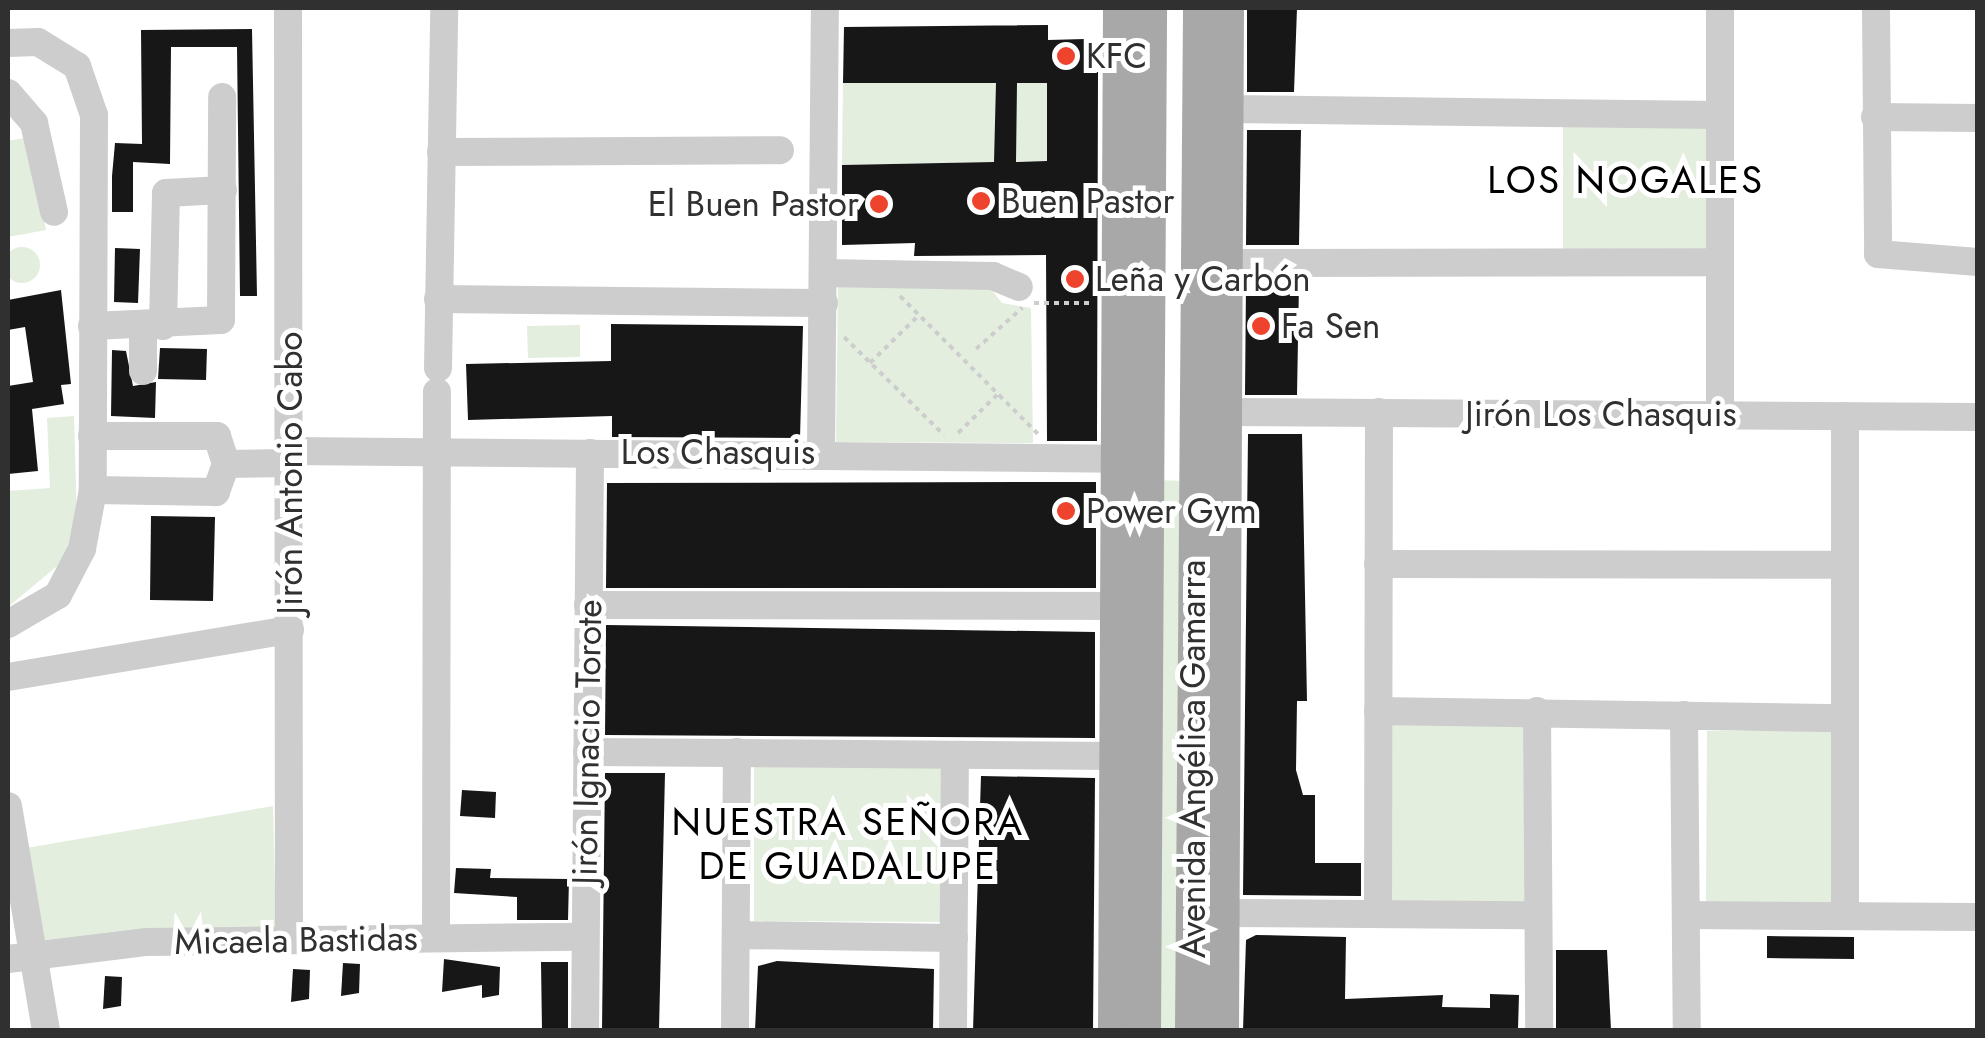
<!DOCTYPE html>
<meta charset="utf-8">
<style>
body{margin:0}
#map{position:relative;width:1985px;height:1038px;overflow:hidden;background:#fff;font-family:Jost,sans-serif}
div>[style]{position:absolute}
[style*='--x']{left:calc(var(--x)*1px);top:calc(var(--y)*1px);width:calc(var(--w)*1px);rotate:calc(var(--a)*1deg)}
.green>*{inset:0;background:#e3eede}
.round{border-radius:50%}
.building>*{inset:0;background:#171717}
.path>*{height:4px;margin-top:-2px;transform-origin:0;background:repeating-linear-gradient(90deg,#cdcdcd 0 5px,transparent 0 10px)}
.minor>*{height:28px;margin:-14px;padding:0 14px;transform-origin:14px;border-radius:14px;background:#cdcdcd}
.major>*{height:35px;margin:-17.5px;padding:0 17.5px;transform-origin:17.5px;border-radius:17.5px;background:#a8a8a8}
.dots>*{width:28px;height:28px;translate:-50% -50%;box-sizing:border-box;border:5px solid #fff;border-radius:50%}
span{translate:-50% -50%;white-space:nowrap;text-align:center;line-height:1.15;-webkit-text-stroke:10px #fff;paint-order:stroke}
.poi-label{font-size:35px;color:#303030}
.left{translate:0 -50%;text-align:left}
.right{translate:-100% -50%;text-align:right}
.street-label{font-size:35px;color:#303030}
.neighbourhood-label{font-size:38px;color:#000;letter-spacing:2.5px}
.frame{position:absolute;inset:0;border:10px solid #303030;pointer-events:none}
</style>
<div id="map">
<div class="green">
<div style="clip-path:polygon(843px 83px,1047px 83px,1047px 161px,842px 165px)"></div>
<div style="clip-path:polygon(1563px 126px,1708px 126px,1708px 252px,1563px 253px)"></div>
<div style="clip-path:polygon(29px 137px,46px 230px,8px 237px,8px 141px)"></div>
<div class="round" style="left:4px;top:247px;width:36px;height:36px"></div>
<div style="clip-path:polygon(838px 281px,987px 284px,1002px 303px,1031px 308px,1033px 443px,836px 442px)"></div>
<div style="clip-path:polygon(580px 325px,580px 357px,528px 358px,527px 326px)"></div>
<div style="clip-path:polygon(74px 416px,77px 520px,62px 562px,8px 607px,8px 491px,50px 488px,47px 418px)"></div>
<div style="clip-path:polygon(1158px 480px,1184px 481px,1181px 1030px,1152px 1030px)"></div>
<div style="clip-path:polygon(1388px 719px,1528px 720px,1526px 907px,1386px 905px)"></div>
<div style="clip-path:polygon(1707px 731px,1831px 731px,1831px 904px,1706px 904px)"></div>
<div style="clip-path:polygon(754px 763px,943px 768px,941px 922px,754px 921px)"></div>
<div style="clip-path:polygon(273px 806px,276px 928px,42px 942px,26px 848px)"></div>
</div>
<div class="building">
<div style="clip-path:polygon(1247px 8px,1297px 8px,1294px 92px,1247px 92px)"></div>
<div style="clip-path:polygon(evenodd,1048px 25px,1048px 40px,1085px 39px,1085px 73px,1098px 72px,1097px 441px,1047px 441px,1046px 255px,914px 256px,915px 243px,842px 245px,842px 165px,994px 162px,996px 83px,843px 83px,844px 27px,1048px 25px,1017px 83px,1047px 83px,1047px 161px,1016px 162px,1017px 83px)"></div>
<div style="clip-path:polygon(252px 29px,257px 296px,240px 296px,237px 47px,171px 47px,170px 164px,133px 162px,133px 212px,112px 212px,112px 176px,115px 143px,142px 144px,141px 30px)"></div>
<div style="clip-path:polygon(1247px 130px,1301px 130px,1299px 245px,1246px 245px)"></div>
<div style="clip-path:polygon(115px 248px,140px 249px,138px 303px,114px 302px)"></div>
<div style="clip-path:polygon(1246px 283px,1299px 283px,1297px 395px,1245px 395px)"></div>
<div style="clip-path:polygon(61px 290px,71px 384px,61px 385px,64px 404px,32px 409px,38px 471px,8px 474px,8px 386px,33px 382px,25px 327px,8px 330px,8px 300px)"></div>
<div style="clip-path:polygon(611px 324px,803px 326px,800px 438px,612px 437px,612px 416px,468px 420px,466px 364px,611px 361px)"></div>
<div style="clip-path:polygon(160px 348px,207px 349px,206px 380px,158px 379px)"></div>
<div style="clip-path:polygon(112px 350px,126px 351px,133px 386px,156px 382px,155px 418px,111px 416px)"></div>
<div style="clip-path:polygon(1248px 434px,1302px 434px,1307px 701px,1297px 701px,1296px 770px,1303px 795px,1315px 795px,1315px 863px,1361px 863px,1361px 896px,1243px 895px)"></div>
<div style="clip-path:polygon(1038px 482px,1096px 482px,1096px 588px,606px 588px,607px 483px)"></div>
<div style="clip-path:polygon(151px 516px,215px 517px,213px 601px,150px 600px)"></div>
<div style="clip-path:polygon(606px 625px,1095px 632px,1095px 738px,605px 735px)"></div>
<div style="clip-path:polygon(605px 773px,665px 773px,659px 1030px,602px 1030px)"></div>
<div style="clip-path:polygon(981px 776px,1095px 778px,1093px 1030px,973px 1030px)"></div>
<div style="clip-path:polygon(462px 790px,496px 792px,495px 818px,460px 816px)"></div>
<div style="clip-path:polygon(456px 868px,491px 869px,490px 878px,569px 879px,568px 920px,517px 920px,517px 897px,454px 893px)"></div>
<div style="clip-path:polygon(1256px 935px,1346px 937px,1345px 999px,1443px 995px,1442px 1007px,1490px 1008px,1490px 994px,1519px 995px,1518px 1030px,1243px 1030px,1246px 940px)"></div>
<div style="clip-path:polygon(1767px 936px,1854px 937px,1854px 959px,1767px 958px)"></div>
<div style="clip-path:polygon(1556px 950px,1607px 950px,1611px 1030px,1556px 1030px)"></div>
<div style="clip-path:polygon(444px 959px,500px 967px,499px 995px,482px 998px,482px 985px,442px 992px)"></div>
<div style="clip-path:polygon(777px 961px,934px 969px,933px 1030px,755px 1030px,758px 966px)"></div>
<div style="clip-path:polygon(541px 962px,568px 962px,568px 1030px,542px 1030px)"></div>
<div style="clip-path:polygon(343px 963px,360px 964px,359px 993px,341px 996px)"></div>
<div style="clip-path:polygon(293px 969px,310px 970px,309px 999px,291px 1002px)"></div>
<div style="clip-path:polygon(105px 976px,122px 977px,121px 1006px,103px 1009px)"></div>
</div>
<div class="path">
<div style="--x:900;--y:296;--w:195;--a:45"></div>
<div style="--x:1034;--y:303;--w:60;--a:0"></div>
<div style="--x:844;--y:337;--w:140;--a:44.4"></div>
<div style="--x:976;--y:349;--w:62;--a:-41.7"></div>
<div style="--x:870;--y:363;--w:69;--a:-44.4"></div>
<div style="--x:958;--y:433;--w:56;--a:-44.3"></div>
</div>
<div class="minor">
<div style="--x:288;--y:8;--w:930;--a:89.94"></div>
<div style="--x:1876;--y:8;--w:246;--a:89.5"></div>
<div style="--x:1878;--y:254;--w:100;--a:4.6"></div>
<div style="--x:8;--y:43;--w:30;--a:-2"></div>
<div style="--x:38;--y:42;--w:46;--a:31.6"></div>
<div style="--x:77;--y:66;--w:52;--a:70.9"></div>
<div style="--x:94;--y:115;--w:375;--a:90.2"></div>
<div style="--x:93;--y:490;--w:60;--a:100.6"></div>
<div style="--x:82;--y:549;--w:52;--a:117.6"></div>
<div style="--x:58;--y:595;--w:58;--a:149.9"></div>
<div style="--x:8;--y:93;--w:40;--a:49"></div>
<div style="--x:34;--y:123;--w:91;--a:77.3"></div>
<div style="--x:1226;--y:109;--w:493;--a:0.7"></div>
<div style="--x:1875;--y:117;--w:103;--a:0.6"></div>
<div style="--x:441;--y:152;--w:339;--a:-0.3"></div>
<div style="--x:1225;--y:263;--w:494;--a:-0.1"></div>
<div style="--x:823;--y:273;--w:170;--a:1"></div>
<div style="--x:993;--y:276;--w:28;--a:23"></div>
<div style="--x:438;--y:299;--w:386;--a:0.6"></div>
<div style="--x:92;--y:326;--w:129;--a:-2.7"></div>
<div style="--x:221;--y:320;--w:223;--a:-89.7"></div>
<div style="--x:163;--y:326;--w:133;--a:-88.7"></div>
<div style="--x:166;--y:193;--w:57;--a:-3"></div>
<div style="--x:438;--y:368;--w:360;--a:-89"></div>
<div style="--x:143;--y:371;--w:45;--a:-90"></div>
<div style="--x:1224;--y:412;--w:754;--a:0.38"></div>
<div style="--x:1720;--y:415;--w:407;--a:-90"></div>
<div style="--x:1845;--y:416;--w:498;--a:90"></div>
<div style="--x:92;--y:436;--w:125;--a:0"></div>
<div style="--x:217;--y:436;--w:29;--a:72"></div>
<div style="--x:226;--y:464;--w:30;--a:110"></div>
<div style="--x:216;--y:492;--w:123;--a:-179.1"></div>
<div style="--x:290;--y:451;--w:849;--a:0.54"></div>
<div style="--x:821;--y:452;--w:444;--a:-89.5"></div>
<div style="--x:226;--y:464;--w:64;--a:-0.9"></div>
<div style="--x:1378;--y:564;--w:466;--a:0.1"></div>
<div style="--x:588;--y:605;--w:546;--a:0.1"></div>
<div style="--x:8;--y:677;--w:286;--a:-9.5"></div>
<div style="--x:1378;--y:711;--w:465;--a:0.9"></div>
<div style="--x:1537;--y:711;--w:319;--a:89.6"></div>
<div style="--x:1684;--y:715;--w:315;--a:89.5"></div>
<div style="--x:587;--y:752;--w:530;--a:0.43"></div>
<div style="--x:8;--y:806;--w:227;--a:80.4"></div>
<div style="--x:1221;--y:913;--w:317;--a:0.4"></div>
<div style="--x:1378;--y:913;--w:501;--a:-89.89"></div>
<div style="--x:1686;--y:915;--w:292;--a:0.4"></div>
<div style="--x:737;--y:935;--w:217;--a:0.8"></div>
<div style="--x:436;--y:938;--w:546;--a:-89.9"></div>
<div style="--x:8;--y:959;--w:140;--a:-7"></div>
<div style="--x:147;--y:942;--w:438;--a:-0.7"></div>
<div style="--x:585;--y:1030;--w:577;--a:-89.5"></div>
<div style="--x:735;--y:1030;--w:278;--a:-89.6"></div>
<div style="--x:953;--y:1030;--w:275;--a:-89.6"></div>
</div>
<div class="major">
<div style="--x:1115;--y:1030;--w:1022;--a:-89.72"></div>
<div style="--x:1143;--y:1030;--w:1022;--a:-89.66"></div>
<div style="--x:1192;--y:1030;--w:1022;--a:-89.55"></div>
<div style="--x:1221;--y:1030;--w:1022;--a:-89.72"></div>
</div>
<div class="dots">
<div style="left:1066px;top:56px;background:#ee432c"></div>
<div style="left:981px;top:201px;background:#ee432c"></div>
<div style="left:879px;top:204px;background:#ee432c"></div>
<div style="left:1075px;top:279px;background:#ee432c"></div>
<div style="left:1261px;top:326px;background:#ee432c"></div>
<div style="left:1066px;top:511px;background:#ee432c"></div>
</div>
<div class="poi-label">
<span class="left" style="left:1086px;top:56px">KFC</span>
<span class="left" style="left:1001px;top:201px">Buen Pastor</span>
<span class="right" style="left:859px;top:204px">El Buen Pastor</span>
<span class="left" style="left:1095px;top:279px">Leña y Carbón</span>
<span class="left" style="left:1281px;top:326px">Fa Sen</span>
<span class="left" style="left:1086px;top:511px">Power Gym</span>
</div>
<div class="street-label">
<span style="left:1601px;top:414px">Jirón Los Chasquis</span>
<span style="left:718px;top:452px">Los Chasquis</span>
<span style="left:290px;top:473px;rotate:-90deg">Jirón Antonio Cabo</span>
<span style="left:587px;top:742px;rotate:-89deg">Jirón Ignacio Torote</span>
<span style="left:1193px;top:759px;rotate:-90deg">Avenida Angélica Gamarra</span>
<span style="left:296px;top:940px;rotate:-1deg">Micaela Bastidas</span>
</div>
<div class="neighbourhood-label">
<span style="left:1626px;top:180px">LOS NOGALES</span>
<span style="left:848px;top:844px">NUESTRA SEÑORA<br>DE GUADALUPE</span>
</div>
<div class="frame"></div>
</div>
